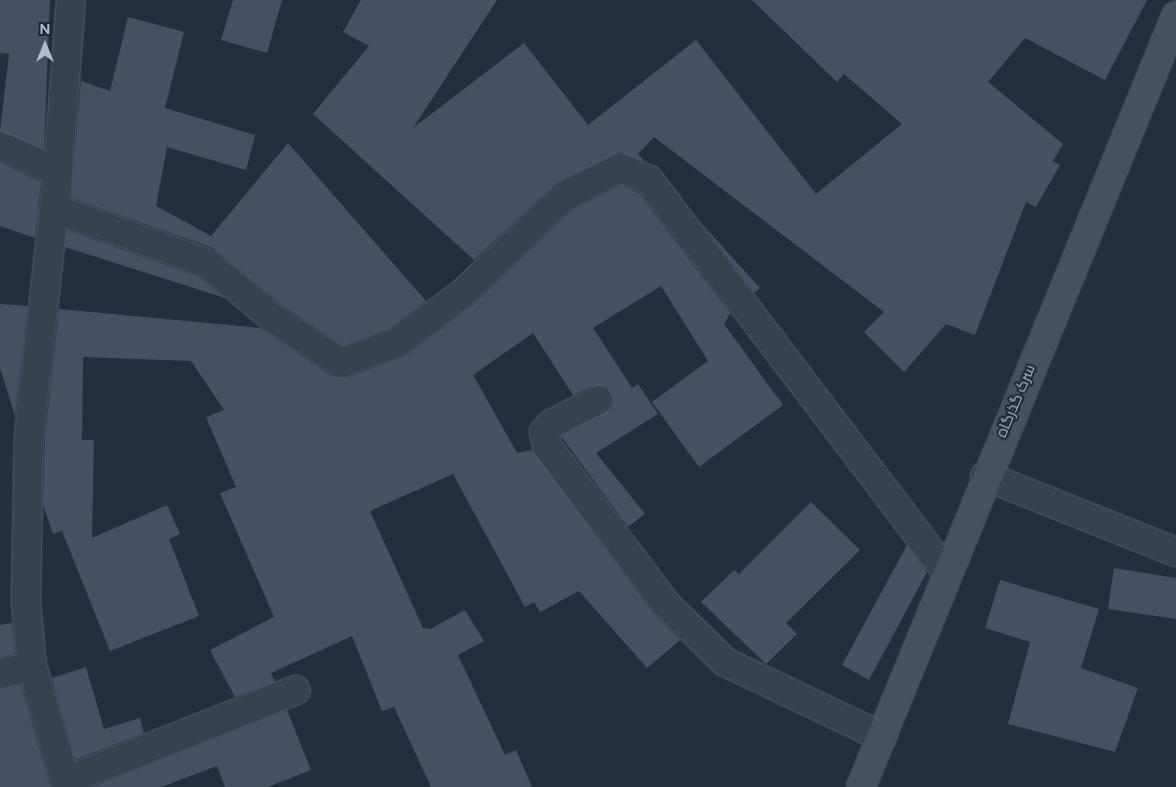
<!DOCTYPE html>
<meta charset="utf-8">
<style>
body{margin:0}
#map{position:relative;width:1176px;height:787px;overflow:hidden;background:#242f3e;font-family:Figtree,Cairo,sans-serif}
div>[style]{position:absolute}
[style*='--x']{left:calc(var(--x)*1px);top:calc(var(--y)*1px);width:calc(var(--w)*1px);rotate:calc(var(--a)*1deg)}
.building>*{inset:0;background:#455162}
.roads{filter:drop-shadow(0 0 1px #565f6c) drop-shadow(0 0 1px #565f6c)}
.street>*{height:28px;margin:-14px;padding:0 14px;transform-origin:14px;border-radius:14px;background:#38414e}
.secondary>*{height:28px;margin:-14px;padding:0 14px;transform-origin:14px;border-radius:14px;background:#465061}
span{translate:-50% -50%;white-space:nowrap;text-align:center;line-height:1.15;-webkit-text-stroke:4px #1d2633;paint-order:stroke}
.street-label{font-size:15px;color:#b4bcc9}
.north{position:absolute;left:20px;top:20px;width:50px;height:50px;-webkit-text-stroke:4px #1d2633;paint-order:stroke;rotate:0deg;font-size:14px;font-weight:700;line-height:20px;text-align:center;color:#b4bcc9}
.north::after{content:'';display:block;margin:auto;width:18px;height:22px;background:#b4bcc9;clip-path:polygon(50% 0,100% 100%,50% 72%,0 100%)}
</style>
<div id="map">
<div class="building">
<div style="clip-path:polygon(0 0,50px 0,44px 149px,0 131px,9px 54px,0 53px)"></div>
<div style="clip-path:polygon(233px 0,282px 0,267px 53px,221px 40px)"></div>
<div style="clip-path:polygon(361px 0,497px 0,413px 128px,524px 43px,588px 125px,696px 40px,816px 194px,902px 124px,844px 74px,837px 82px,752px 0,1147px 0,1105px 80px,1025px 38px,988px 82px,1063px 144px,1053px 161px,1060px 165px,1036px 207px,1026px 202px,975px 335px,946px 324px,904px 372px,864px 332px,884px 312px,654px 137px,638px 154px,644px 161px,619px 152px,556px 183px,474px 260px,313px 114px,369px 46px,343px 32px)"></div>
<div style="clip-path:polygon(128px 17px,184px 32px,165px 108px,255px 135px,246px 170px,167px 147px,156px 206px,211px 236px,288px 143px,426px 301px,389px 329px,343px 346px,283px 306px,213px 248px,71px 198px,81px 81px,110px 91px)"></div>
<div style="clip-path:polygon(0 163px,41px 182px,35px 238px,0 226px)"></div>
<div style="clip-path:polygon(621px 185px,639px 193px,730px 313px,724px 324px,783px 405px,699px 467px,652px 402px,708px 361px,661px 286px,593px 328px,632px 388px,638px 384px,658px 414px,596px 453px,645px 514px,628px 527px,561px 436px,611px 409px,614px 400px,607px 387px,591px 386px,573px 395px,533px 333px,473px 375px,517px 453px,532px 450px,654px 614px,680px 640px,647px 668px,579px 591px,540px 612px,534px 602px,525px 607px,453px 474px,370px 511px,423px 628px,430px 629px,465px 610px,484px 641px,458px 655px,505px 755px,516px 750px,532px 787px,431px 787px,394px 707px,382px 711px,352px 636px,271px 673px,275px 682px,235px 697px,210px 650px,274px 617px,220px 493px,236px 487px,206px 417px,224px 410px,191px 361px,83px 357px,82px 440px,94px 440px,92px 538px,167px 505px,180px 534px,169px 539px,199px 616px,110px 651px,62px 531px,53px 534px,43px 504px,45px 437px,59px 309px,260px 328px,332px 376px,346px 378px,405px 356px,473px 305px,572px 210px)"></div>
<div style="clip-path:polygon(702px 224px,760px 288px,754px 293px)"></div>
<div style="clip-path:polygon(67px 230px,199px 277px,225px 298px,65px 247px)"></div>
<div style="clip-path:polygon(0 304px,28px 306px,15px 416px,0 368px)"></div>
<div style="clip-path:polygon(811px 502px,860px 550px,786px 623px,797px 634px,766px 664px,701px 602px,734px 570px,739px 574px)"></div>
<div style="clip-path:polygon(907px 545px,927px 572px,869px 680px,842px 665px)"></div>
<div style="clip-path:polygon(1114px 568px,1176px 578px,1176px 619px,1108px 609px)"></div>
<div style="clip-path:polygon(1000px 580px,1099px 609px,1081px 668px,1138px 688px,1115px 752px,1008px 724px,1030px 642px,985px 628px)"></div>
<div style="clip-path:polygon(12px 623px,15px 654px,0 658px,0 625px)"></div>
<div style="clip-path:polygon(86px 667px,104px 729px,140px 718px,144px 733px,75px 760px,52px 678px)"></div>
<div style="clip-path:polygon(21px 685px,50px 785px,51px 787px,0 787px,0 689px)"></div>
<div style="clip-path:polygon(287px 710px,311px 770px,268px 787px,225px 787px,217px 766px,161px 787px,92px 787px)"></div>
</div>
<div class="roads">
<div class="street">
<div style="--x:0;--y:146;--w:64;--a:24.1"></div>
<div style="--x:55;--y:209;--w:161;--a:19.6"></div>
<div style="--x:207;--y:263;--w:87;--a:39.9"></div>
<div style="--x:274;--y:319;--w:80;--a:33.3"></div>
<div style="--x:341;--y:363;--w:59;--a:-20"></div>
<div style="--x:396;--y:343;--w:82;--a:-36.6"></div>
<div style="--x:462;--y:294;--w:140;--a:-43.8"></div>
<div style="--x:563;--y:197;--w:64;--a:-27"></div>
<div style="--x:620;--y:168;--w:31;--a:22"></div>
<div style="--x:649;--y:180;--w:491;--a:52.8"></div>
<div style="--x:598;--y:400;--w:53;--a:152.9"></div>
<div style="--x:551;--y:424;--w:11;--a:131"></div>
<div style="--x:544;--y:432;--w:14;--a:78"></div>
<div style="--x:547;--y:446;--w:198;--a:53"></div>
<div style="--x:666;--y:604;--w:83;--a:44.5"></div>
<div style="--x:725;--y:662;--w:174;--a:25.5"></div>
<div style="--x:985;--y:476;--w:206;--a:21.7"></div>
<div style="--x:0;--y:674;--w:33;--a:-14"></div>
<div style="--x:65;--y:781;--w:248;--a:-21.5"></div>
<div style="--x:67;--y:787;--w:126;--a:-106.1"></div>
<div style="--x:32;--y:666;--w:64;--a:-95.4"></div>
<div style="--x:26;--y:602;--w:166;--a:-89"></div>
<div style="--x:29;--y:436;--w:266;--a:-83.7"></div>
<div style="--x:58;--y:172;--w:172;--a:-85.7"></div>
</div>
<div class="secondary">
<div style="--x:861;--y:787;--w:833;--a:-67.78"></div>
</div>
</div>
<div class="street-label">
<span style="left:1016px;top:401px;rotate:-67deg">سرک گذرگاه</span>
</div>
<div class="north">N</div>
</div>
